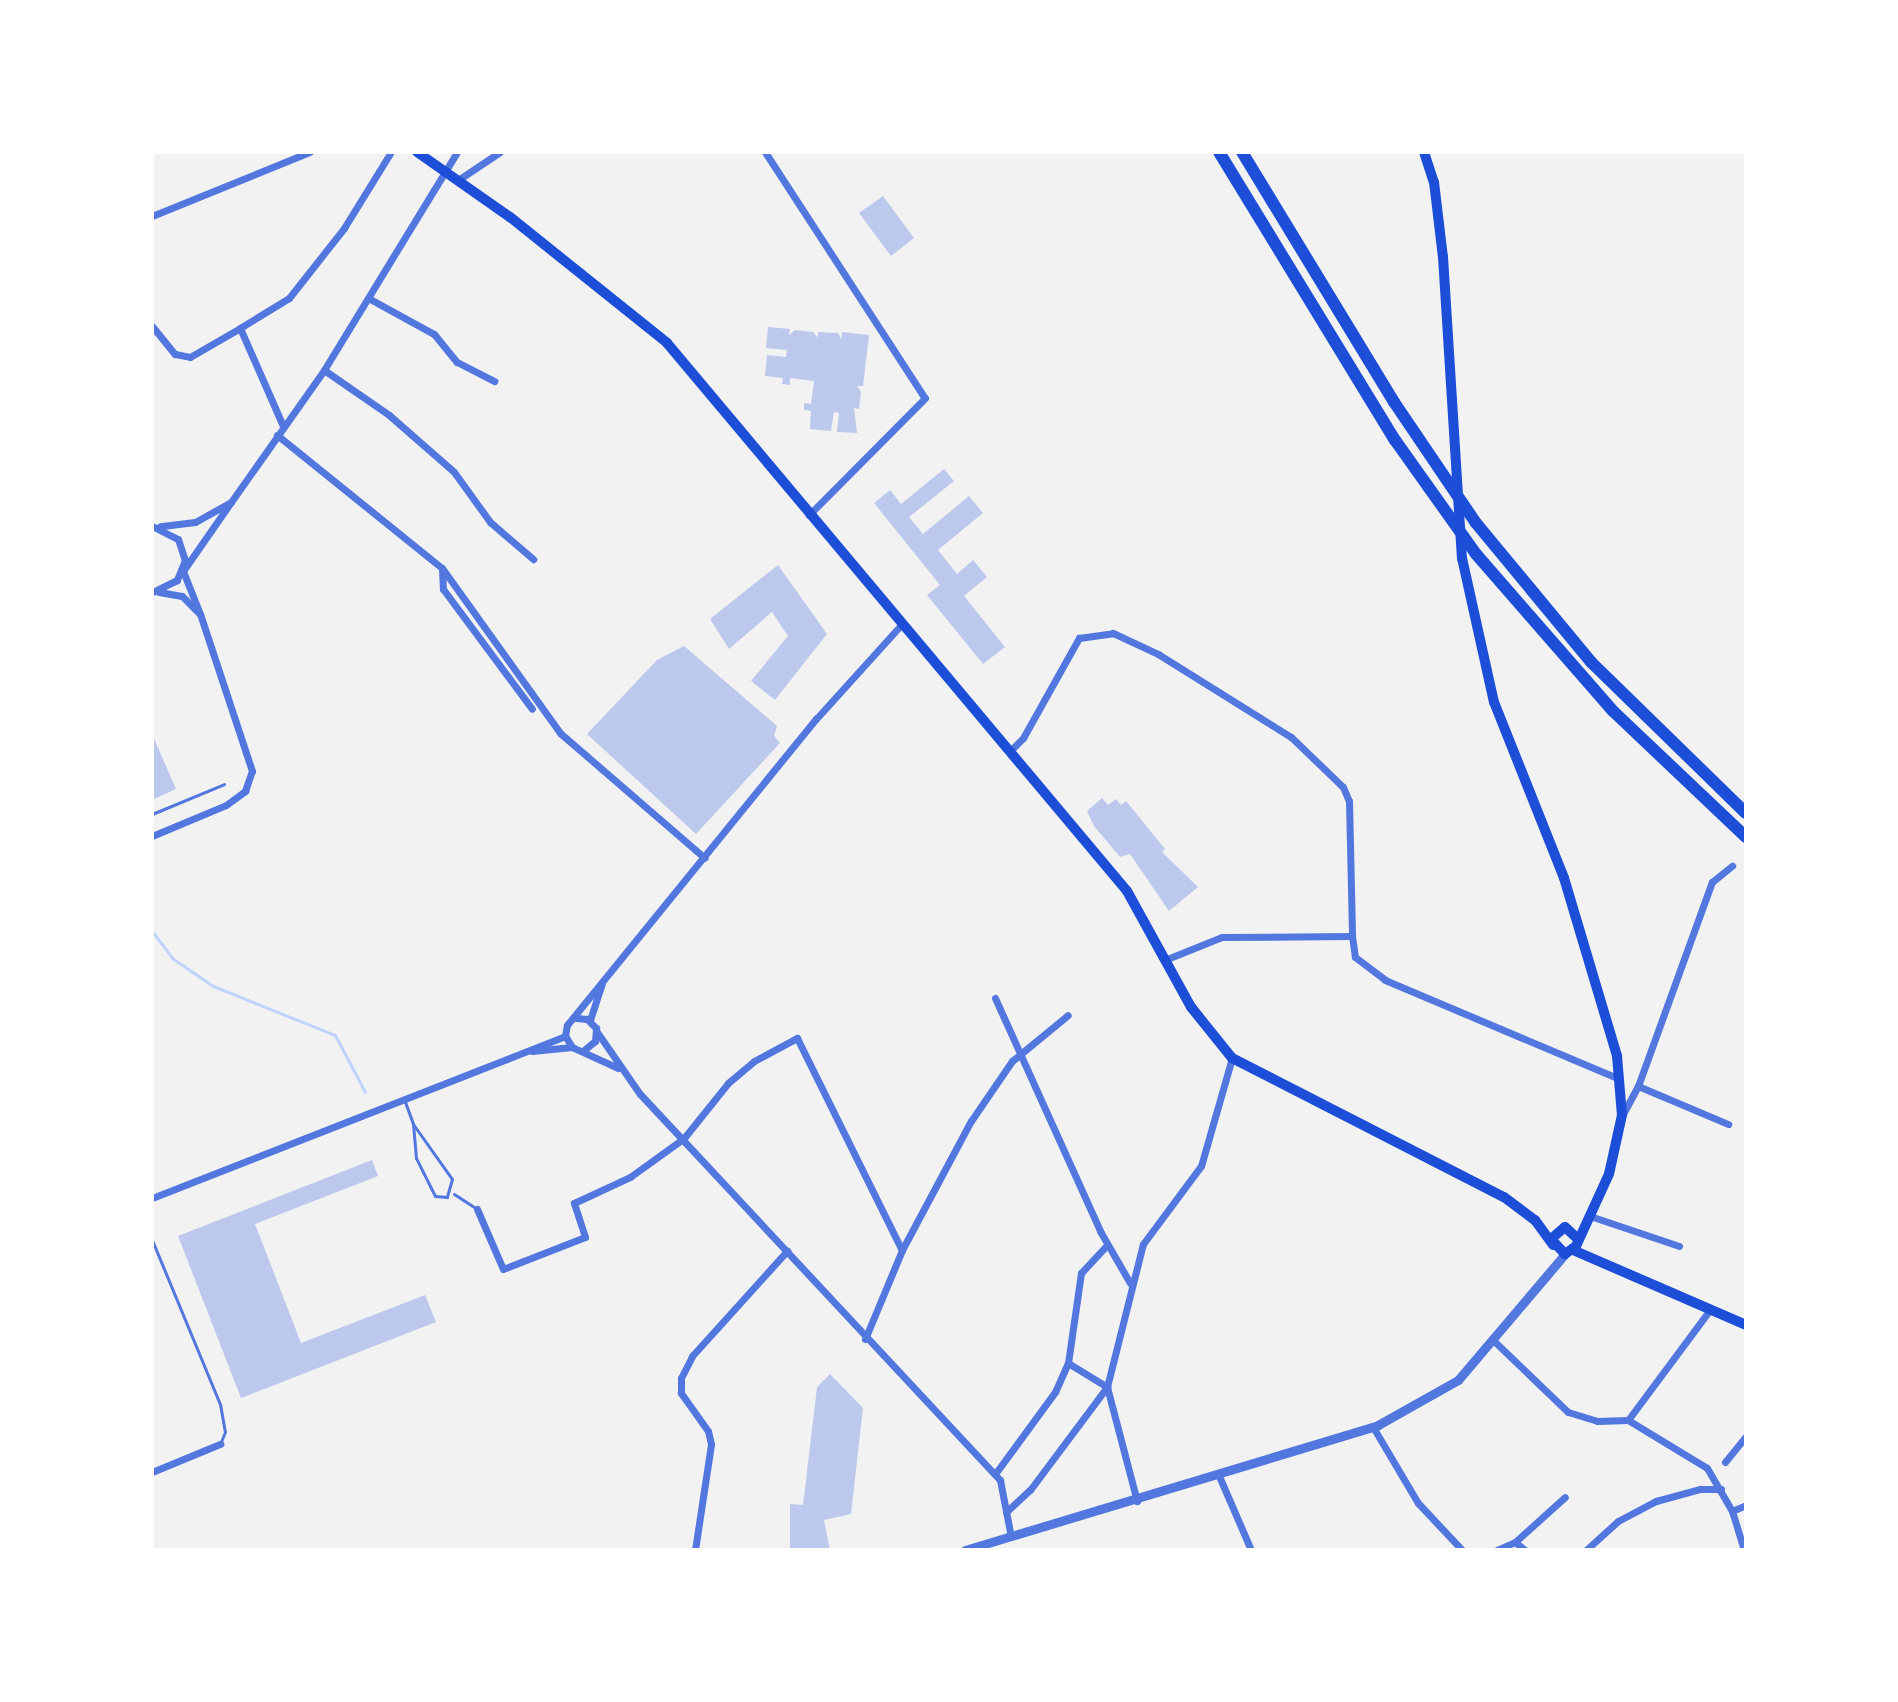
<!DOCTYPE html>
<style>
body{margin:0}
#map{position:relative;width:1898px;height:1702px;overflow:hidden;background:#f2f2f2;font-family:"Archivo Narrow",sans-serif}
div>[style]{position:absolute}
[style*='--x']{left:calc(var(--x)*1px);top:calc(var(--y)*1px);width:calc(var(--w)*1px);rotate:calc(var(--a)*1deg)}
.stream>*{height:3px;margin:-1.5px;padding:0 1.5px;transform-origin:1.5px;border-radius:1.5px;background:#bfd3fe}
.building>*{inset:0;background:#bdc9ec}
.service>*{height:3px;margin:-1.5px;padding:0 1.5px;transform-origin:1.5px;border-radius:1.5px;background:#5277de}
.minor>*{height:7px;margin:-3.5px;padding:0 3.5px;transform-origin:3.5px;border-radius:3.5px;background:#5277de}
.tertiary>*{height:9px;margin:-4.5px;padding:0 4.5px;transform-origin:4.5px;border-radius:4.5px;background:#5277de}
.secondary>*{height:10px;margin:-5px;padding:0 5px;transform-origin:5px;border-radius:5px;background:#1d4ed8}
.motorway>*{height:12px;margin:-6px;padding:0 6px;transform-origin:6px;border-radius:6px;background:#1d4ed8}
span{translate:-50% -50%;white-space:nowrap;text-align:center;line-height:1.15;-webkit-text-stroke:8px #fff;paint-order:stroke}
.frame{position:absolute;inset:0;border:154px solid #fff;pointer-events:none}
</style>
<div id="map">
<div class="stream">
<div style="--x:152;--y:931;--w:34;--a:53"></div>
<div style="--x:172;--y:958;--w:50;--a:34.3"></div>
<div style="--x:213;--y:986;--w:131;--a:21.9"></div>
<div style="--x:335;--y:1035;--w:64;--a:62.2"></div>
</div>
<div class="building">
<div style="clip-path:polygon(883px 196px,914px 238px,891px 256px,859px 213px)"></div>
<div style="clip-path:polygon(768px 327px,790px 329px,789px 335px,795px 330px,813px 332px,818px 338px,818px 332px,838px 333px,841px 339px,842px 332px,869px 335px,863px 386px,857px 386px,861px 392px,859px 409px,854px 408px,857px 433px,837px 432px,839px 413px,834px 412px,831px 431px,810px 429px,811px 411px,804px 410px,804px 403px,811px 404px,814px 381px,790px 378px,790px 385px,782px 384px,783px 378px,765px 376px,767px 355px,786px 357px,787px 350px,766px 348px)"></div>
<div style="clip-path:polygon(944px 469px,954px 481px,909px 517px,923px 534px,969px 496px,983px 513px,938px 550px,957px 574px,973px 560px,987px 577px,964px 596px,1005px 647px,983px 664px,927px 595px,940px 585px,874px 503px,890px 490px,901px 504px)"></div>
<div style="clip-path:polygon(778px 565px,827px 634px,775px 700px,751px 681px,788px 636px,772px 612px,729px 649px,710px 619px)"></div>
<div style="clip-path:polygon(684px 646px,777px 726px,774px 736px,780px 743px,696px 834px,587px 734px,657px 660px)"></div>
<div style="clip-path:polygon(152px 734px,176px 789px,152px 800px)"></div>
<div style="clip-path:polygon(1102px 798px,1108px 805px,1116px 799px,1121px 805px,1126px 801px,1165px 849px,1162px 852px,1198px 887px,1169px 911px,1130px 854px,1120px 857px,1094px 826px,1087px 811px)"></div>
<div style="clip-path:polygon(372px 1160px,378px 1176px,255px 1224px,301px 1343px,425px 1295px,436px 1322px,241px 1398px,178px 1236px)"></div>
<div style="clip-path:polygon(830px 1374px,863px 1408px,851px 1514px,824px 1520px,830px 1550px,790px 1550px,790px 1504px,803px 1505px,817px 1387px)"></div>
</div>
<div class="service">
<div style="--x:152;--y:814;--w:78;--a:-22.6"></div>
<div style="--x:404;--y:1099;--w:27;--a:70"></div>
<div style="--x:413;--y:1124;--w:67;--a:54.7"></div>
<div style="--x:452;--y:1179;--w:19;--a:106"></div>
<div style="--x:447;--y:1197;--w:12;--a:-175"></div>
<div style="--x:435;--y:1196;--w:42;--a:-116.6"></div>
<div style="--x:416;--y:1158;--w:34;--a:-95"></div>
<div style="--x:454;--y:1194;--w:27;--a:33"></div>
<div style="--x:152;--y:1240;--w:178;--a:67.5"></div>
<div style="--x:220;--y:1404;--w:28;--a:80"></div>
<div style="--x:225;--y:1432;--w:13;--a:113"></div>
</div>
<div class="minor">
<div style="--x:765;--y:152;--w:293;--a:57"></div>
<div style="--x:925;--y:398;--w:165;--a:134.8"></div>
<div style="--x:458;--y:180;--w:50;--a:-33.7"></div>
<div style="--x:152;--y:216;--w:170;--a:-22.1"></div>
<div style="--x:370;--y:299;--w:73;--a:28.7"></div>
<div style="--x:434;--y:334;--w:36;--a:51"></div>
<div style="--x:457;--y:362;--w:42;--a:27.2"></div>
<div style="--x:152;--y:326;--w:36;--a:51"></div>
<div style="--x:175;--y:354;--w:15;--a:11"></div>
<div style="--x:190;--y:357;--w:58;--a:-30.1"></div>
<div style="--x:324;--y:370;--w:79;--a:34.7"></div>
<div style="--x:389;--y:415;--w:86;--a:41.2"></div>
<div style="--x:454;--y:472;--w:62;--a:54.2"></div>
<div style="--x:490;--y:522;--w:57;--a:40.7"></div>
<div style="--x:283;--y:426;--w:107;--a:-113.7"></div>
<div style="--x:240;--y:328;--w:57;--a:-31.5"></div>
<div style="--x:289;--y:298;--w:89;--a:-51.8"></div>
<div style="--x:344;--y:228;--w:89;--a:-58.3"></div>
<div style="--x:277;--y:435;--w:212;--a:38.9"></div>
<div style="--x:442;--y:568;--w:203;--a:54.4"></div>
<div style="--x:560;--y:733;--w:191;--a:40.8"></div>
<div style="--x:231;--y:502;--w:161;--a:-54.8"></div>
<div style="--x:324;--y:370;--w:255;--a:-58.6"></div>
<div style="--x:152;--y:526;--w:29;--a:27"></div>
<div style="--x:178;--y:539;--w:22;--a:72"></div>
<div style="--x:185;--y:560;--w:22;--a:112"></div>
<div style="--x:177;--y:580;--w:28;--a:154"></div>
<div style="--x:442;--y:570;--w:19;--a:87"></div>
<div style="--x:443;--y:589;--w:149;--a:53.4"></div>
<div style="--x:159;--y:592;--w:23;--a:10"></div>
<div style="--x:182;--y:596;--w:25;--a:45"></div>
<div style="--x:200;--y:614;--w:46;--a:-111.6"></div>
<div style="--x:183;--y:571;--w:84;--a:-55.2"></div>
<div style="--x:231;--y:502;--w:41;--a:150.9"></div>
<div style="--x:195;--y:522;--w:35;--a:173"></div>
<div style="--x:1009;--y:752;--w:20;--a:-45"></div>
<div style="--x:1023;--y:738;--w:115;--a:-60.8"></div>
<div style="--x:1079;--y:638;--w:34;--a:-8"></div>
<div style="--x:1113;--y:633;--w:50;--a:25"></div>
<div style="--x:1158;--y:654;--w:157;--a:32"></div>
<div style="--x:1291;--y:737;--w:72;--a:43.9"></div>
<div style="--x:1343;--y:787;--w:15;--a:67"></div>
<div style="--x:1349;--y:801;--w:135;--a:88.7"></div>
<div style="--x:152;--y:836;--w:80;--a:-22.7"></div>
<div style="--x:226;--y:805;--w:24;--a:-36"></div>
<div style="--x:245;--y:791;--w:21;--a:-71"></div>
<div style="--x:252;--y:771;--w:165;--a:-108.3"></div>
<div style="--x:1167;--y:959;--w:59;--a:-21.8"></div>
<div style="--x:1222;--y:937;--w:130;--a:-0.4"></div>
<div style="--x:1352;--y:936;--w:21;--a:82"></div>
<div style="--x:1355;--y:957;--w:38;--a:37"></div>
<div style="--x:1385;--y:980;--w:254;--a:22.9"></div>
<div style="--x:995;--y:998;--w:256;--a:65.7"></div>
<div style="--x:1100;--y:1231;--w:60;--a:60"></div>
<div style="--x:576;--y:1018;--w:11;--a:5"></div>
<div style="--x:587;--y:1019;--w:13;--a:45"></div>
<div style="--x:596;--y:1028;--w:13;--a:94"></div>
<div style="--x:595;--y:1041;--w:13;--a:141"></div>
<div style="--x:590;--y:1020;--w:38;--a:-72"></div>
<div style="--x:597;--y:1032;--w:75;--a:55.3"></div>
<div style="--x:640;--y:1094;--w:528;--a:47"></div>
<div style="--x:1000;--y:1480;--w:58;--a:79.1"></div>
<div style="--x:532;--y:1051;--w:40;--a:-5.7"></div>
<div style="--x:618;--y:1068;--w:51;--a:-155.5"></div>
<div style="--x:572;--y:1047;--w:13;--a:-122"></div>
<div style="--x:565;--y:1036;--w:11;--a:-80"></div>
<div style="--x:567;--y:1025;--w:395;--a:-50.9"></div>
<div style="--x:816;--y:719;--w:127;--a:-47.9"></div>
<div style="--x:1638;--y:1086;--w:98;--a:22.9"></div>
<div style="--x:1623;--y:1114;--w:32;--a:-62"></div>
<div style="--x:1638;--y:1086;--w:217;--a:-70.1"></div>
<div style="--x:1712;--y:882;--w:26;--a:-39"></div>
<div style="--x:152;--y:1198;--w:444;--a:-21.4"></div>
<div style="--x:477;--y:1209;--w:65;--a:66.6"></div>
<div style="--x:503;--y:1269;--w:88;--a:-21.3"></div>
<div style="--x:585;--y:1237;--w:36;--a:-108"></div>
<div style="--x:574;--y:1203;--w:62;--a:-24.9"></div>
<div style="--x:630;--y:1177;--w:67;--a:-35.8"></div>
<div style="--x:684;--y:1138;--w:70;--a:-51.3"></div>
<div style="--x:728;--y:1083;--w:34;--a:-40"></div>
<div style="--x:754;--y:1061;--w:49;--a:-28.1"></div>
<div style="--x:797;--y:1038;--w:237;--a:63.7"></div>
<div style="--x:1590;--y:1216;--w:94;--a:18.6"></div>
<div style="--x:865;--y:1339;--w:96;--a:-67.4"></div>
<div style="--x:902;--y:1250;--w:146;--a:-61.9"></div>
<div style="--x:971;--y:1121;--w:73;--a:-55.7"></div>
<div style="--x:1012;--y:1061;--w:72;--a:-39.4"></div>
<div style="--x:1495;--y:1342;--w:101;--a:43.8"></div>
<div style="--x:1568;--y:1412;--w:30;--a:17"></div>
<div style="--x:1597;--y:1421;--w:31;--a:-2"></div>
<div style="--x:1628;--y:1420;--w:92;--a:31.3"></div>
<div style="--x:1707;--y:1468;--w:50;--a:59.8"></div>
<div style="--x:1732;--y:1511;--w:41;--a:72.9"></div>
<div style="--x:1068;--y:1363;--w:46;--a:31.6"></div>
<div style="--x:1107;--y:1387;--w:118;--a:75.3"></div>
<div style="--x:1628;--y:1420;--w:136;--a:-53.4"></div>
<div style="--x:1373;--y:1427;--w:88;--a:59.4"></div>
<div style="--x:1418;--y:1503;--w:64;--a:46.9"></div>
<div style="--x:1725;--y:1462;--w:33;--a:-51"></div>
<div style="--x:152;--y:1472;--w:74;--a:-22.4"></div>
<div style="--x:995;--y:1474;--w:102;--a:-53.8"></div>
<div style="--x:1055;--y:1392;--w:32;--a:-66"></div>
<div style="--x:1068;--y:1363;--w:91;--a:-81.8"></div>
<div style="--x:1081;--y:1273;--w:38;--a:-47"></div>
<div style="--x:1219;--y:1476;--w:81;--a:66.6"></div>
<div style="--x:1732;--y:1511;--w:15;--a:-23"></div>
<div style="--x:1006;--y:1512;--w:33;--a:-43"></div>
<div style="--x:1030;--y:1490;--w:129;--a:-53.2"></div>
<div style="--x:1107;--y:1387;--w:147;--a:-75.9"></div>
<div style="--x:1143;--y:1244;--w:97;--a:-53.4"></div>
<div style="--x:1201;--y:1166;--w:112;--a:-74"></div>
<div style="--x:1515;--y:1542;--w:67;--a:-42"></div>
<div style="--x:695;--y:1550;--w:107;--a:-81.4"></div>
<div style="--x:711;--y:1444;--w:13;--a:-103"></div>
<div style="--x:708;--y:1431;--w:47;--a:-125.4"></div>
<div style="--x:681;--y:1393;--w:15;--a:-90"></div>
<div style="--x:681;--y:1378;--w:25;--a:-63"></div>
<div style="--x:692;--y:1356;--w:142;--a:-47.9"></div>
<div style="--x:1497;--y:1550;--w:20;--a:-24"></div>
<div style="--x:1515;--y:1542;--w:13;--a:39"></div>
<div style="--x:1586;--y:1550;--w:43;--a:-42.2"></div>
<div style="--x:1618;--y:1521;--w:43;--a:-27.8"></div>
<div style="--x:1656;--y:1501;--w:46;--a:-15.3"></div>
<div style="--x:1700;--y:1489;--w:21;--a:0"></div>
</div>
<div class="tertiary">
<div style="--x:965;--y:1550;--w:432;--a:-16.8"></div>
<div style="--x:1378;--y:1425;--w:92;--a:-29.4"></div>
<div style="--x:1458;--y:1380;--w:165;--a:-49.7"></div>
</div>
<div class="secondary">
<div style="--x:417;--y:152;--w:113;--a:35"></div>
<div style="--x:510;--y:217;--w:201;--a:38.7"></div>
<div style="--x:667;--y:343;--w:715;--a:49.99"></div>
<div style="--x:1127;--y:891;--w:132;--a:61.1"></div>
<div style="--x:1191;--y:1007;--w:65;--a:51.2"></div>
<div style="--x:1232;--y:1058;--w:305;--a:27.1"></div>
<div style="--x:1504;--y:1197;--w:39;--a:37"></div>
<div style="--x:1535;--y:1220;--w:31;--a:54"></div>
<div style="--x:1424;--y:152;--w:32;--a:72"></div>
<div style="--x:1434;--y:182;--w:76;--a:83.2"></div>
<div style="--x:1443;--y:257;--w:302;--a:86.4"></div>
<div style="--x:1462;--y:558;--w:148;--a:77.5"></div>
<div style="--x:1494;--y:702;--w:189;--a:68.3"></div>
<div style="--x:1564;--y:878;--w:186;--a:73.4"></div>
<div style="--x:1617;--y:1056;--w:59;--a:85.2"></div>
<div style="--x:1622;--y:1115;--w:60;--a:102.4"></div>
<div style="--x:1609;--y:1174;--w:79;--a:114.6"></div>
<div style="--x:1576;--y:1246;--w:14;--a:144"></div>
<div style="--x:1565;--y:1254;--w:21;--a:-133"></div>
<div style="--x:1551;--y:1239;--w:18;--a:-41"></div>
<div style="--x:1565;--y:1227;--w:18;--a:43"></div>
<div style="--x:1573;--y:1250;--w:189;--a:23.4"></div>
</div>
<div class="motorway">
<div style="--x:1219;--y:152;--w:338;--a:58.6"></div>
<div style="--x:1395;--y:440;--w:140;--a:54.6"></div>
<div style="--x:1476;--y:554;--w:208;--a:48.9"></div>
<div style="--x:1613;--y:711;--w:183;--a:43.5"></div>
<div style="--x:1242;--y:152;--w:293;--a:58.7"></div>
<div style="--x:1394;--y:402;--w:146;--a:55.9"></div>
<div style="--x:1476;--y:523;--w:180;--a:50.4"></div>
<div style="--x:1591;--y:662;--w:216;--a:44.3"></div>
</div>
<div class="frame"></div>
</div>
